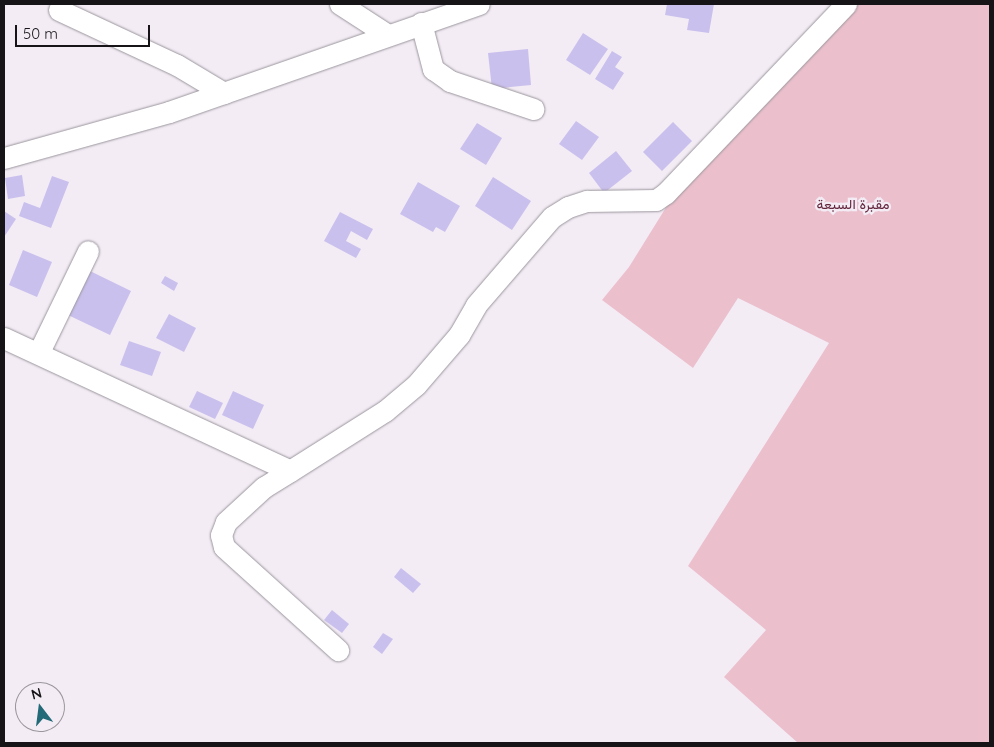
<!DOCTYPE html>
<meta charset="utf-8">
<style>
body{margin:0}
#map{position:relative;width:994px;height:747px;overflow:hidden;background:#f3ecf5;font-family:Quicksand,Vazirmatn,sans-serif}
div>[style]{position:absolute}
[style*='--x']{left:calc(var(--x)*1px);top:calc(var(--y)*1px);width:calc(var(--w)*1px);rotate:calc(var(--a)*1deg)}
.green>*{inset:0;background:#ebc0cc}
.building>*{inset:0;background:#cac0ed}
.roads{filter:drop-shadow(0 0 1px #9b959d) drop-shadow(0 0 1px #9b959d)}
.minor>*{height:21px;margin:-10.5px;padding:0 10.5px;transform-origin:10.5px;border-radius:10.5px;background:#fff}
span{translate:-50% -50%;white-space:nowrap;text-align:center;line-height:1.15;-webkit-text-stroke:4.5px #f3ecf5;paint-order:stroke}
.park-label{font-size:14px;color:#64263d}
.frame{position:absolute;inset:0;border:5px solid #161417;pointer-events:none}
.north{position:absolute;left:15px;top:682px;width:50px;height:50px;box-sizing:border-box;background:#f3ecf5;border:1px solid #9b969c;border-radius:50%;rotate:345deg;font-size:14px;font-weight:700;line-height:20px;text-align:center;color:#161417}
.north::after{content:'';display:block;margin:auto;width:18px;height:22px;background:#226a77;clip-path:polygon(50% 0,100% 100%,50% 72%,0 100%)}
.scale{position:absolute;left:15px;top:25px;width:135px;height:22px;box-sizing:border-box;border:2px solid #161417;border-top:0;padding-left:6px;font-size:15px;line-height:18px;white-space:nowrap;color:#161417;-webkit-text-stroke:4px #f3ecf5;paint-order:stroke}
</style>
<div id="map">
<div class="green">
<div style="clip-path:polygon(854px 4px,990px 4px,990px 743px,798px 743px,724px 677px,766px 630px,688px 566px,829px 343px,738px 298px,693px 368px,602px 300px,629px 267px,670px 201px)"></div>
</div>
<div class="building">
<div style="clip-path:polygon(667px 4px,714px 4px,709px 33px,687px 30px,689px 19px,665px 15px)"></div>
<div style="clip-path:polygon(583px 33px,608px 49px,590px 75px,566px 60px)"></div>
<div style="clip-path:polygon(528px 49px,531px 85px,492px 89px,488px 53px)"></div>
<div style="clip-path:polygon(612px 51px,622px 57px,615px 67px,624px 73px,613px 90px,595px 79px)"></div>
<div style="clip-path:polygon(576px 121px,599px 137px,582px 160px,559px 144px)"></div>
<div style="clip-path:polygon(673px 122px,692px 141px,662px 171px,643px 152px)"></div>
<div style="clip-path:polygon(477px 123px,502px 138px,486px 165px,460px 149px)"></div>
<div style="clip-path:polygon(616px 151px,632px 171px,604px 193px,589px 173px)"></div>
<div style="clip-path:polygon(22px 175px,25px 196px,8px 199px,5px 178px)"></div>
<div style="clip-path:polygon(52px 176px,69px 182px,51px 228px,19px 216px,24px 202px,40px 208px)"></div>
<div style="clip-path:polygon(493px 177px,531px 201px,512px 230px,475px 206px)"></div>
<div style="clip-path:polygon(418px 182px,460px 206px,445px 232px,436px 227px,433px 232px,400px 214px)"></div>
<div style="clip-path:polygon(4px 211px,16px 219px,4px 237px)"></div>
<div style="clip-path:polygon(340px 212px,373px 229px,367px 240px,351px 231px,346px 241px,361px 249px,356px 258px,324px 241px)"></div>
<div style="clip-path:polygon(23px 250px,52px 262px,37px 297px,9px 285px)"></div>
<div style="clip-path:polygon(90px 271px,131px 291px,110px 335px,68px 315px)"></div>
<div style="clip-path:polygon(165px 276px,178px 283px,174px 291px,161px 283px)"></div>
<div style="clip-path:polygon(169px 314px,196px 328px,184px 352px,156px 338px)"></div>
<div style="clip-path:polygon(129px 341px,161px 352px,152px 376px,120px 365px)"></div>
<div style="clip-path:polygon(197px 391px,223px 403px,215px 419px,189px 407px)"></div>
<div style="clip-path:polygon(233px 391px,264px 405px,253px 429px,222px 415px)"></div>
<div style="clip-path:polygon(401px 568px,421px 584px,413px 593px,394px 577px)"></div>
<div style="clip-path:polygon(332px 610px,349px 624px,342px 633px,324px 620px)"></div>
<div style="clip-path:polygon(383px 633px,393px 639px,382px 654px,373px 647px)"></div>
</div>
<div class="roads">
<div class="minor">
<div style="--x:340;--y:4;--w:57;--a:32.9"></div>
<div style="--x:59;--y:10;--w:130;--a:25"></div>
<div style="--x:177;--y:65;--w:55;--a:30.8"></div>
<div style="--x:421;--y:23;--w:48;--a:75.4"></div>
<div style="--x:433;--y:69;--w:21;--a:35"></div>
<div style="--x:450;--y:81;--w:88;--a:18.6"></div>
<div style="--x:4;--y:158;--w:171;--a:-15.6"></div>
<div style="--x:169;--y:112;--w:328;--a:-19.2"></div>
<div style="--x:4;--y:338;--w:315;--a:24.9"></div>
<div style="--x:290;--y:471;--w:112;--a:-32.3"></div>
<div style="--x:385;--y:411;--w:40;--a:-40"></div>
<div style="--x:416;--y:385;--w:66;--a:-49.3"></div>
<div style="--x:459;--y:335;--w:34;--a:-60"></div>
<div style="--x:476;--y:305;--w:116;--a:-49.2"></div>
<div style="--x:552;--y:217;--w:19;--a:-32"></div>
<div style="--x:568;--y:207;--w:20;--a:-18"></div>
<div style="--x:587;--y:201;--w:69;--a:-0.8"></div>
<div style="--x:656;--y:200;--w:12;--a:-35"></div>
<div style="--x:666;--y:193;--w:261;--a:-46.4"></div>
<div style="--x:39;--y:352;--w:112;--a:-64.1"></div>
<div style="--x:290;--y:471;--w:31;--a:148"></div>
<div style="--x:264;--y:487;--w:52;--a:137.4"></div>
<div style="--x:226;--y:522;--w:14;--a:111"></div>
<div style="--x:221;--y:535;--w:12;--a:76"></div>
<div style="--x:224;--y:547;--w:154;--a:42.1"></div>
</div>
</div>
<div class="park-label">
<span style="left:853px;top:204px">مقبرة السبعة</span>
</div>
<div class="frame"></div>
<div class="north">N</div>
<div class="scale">50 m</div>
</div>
